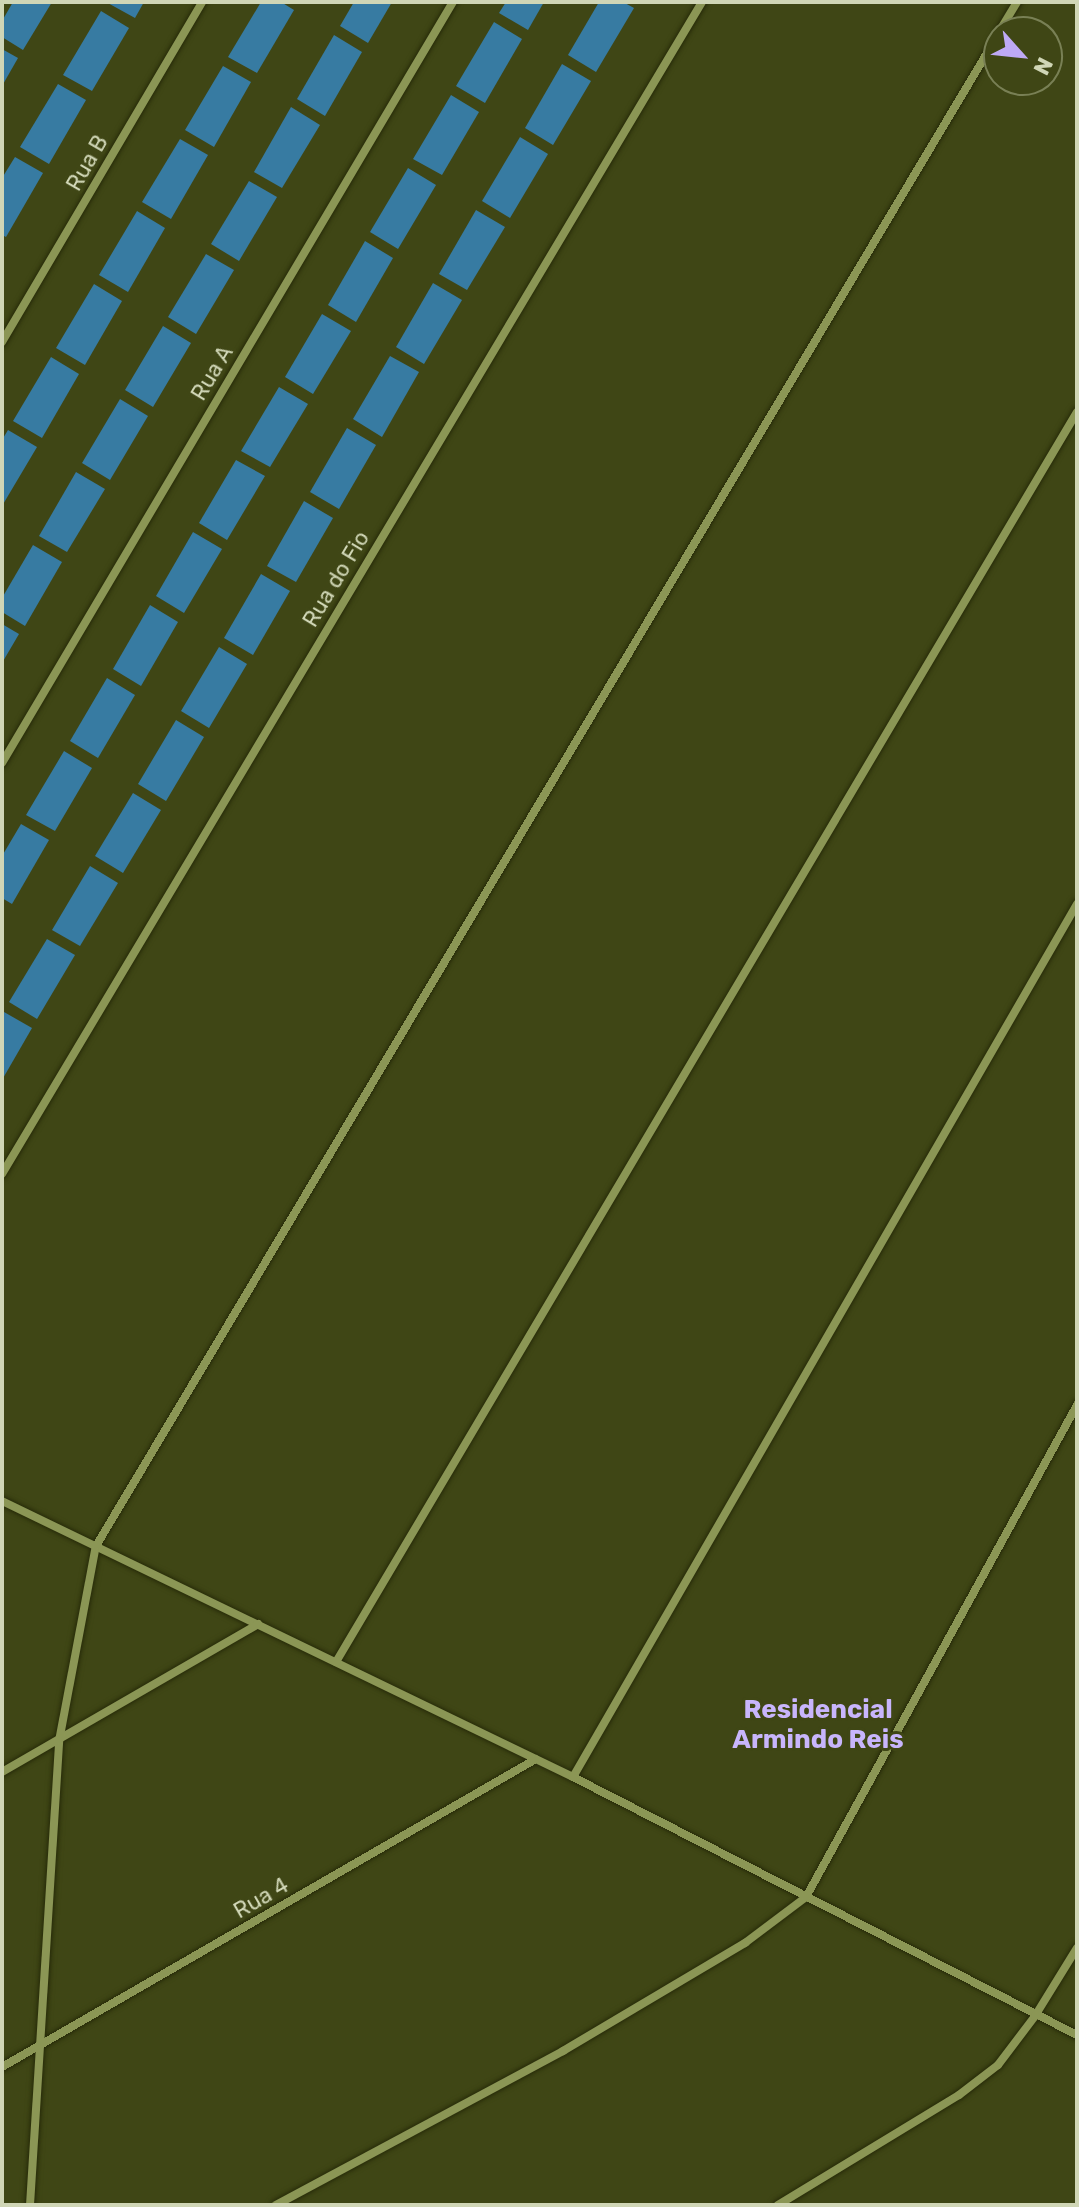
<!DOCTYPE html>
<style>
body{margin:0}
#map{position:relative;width:1079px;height:2207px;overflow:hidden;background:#3f4615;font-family:Rubik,sans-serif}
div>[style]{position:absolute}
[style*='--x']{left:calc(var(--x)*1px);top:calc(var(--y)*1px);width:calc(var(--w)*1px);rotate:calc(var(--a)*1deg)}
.building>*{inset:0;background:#377ba2}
.roads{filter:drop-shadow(0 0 2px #272b09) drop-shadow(0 0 2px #272b09)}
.street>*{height:8px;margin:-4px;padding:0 4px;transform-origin:4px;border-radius:4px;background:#8b9655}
span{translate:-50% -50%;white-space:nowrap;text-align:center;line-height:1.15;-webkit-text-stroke:6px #3f4615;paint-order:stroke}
.street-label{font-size:22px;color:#d0d6b6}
.quarter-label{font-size:26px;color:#c8b5fc;font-weight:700}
.frame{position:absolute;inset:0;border:4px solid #d0d6b6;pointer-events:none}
.north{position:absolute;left:983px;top:16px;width:80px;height:80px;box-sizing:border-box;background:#3f4615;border:2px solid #798055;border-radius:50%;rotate:117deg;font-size:22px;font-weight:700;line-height:32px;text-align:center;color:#d0d6b6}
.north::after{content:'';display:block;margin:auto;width:28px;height:36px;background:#bea9f5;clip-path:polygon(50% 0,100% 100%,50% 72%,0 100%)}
</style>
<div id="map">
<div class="building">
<div style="clip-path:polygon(13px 2px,52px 2px,23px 50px,2px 37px,2px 21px)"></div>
<div style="clip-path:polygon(106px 2px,144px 2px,135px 18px)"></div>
<div style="clip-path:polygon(261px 2px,281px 2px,294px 10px,257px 73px,228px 57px)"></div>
<div style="clip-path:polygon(354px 2px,392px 2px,368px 43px,340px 26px)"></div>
<div style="clip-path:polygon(506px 2px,544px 2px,528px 30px,499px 13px)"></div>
<div style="clip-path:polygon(599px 2px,623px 2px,634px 8px,596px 72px,568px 55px)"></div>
<div style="clip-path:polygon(101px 11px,129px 28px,92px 91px,63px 75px)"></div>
<div style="clip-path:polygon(494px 22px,522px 39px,485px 103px,456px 86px)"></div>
<div style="clip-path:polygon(334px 35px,362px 52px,325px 116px,297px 99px)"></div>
<div style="clip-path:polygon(2px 49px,18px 58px,2px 86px)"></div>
<div style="clip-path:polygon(562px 64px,591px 81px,553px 145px,525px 128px)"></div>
<div style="clip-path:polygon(223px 66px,251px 82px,214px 147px,185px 130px)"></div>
<div style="clip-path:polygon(58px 84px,86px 100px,49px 164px,20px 147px)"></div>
<div style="clip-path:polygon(451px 95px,479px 112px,442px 175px,413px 159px)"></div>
<div style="clip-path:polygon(291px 107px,320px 125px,282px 188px,254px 172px)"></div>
<div style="clip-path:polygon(520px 137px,548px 154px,510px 218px,482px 201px)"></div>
<div style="clip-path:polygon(180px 139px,208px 155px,171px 219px,142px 202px)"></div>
<div style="clip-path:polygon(15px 157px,43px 173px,6px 237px,2px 235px,2px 178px)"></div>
<div style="clip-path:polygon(408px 168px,436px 185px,398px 249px,370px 232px)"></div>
<div style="clip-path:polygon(249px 181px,277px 197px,239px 261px,211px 244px)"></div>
<div style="clip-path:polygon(476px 210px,505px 227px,467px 290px,439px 274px)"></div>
<div style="clip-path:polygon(137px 211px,165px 228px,128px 292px,99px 275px)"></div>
<div style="clip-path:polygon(365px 241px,393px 258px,356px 322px,328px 305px)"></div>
<div style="clip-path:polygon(206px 254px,234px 270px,196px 334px,168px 317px)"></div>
<div style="clip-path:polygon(433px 283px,462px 300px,424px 364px,396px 347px)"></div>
<div style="clip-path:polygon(94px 284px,122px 301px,85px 365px,56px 348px)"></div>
<div style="clip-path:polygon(322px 314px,351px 331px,313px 394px,285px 377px)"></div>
<div style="clip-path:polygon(163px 326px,191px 343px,153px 407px,125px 390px)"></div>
<div style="clip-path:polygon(390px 356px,419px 372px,382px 437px,353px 419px)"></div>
<div style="clip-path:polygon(51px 357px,79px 374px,42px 438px,13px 421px)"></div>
<div style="clip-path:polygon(279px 387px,308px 404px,270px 467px,241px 451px)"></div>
<div style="clip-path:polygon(120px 399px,148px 416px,110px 480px,82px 463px)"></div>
<div style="clip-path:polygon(347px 428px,376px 445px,339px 509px,310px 492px)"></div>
<div style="clip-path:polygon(8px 430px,37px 447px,2px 506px,2px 440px)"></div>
<div style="clip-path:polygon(236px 460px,265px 476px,227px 540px,199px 523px)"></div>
<div style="clip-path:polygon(76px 472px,105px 489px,67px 552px,39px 536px)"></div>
<div style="clip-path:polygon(304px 501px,333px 518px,296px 582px,267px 566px)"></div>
<div style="clip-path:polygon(193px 532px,222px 549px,184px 613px,156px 596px)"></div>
<div style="clip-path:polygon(33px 545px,62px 562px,25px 626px,2px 612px,2px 598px)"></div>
<div style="clip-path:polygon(261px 574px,290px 591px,253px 655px,224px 638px)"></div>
<div style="clip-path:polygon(150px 605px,178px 622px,141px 686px,113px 669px)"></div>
<div style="clip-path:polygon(2px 624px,19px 634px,2px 663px)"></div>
<div style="clip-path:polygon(219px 647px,247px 664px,209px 728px,181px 711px)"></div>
<div style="clip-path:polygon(107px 678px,135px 695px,98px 758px,70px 741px)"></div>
<div style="clip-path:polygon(176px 720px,204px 737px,166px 801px,138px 784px)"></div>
<div style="clip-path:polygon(64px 751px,92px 768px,55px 831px,26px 815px)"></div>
<div style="clip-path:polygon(133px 793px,161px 810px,123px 873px,95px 856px)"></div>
<div style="clip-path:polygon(21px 824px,49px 840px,12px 904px,2px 898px,2px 856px)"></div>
<div style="clip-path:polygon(90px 866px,118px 883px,80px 946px,52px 930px)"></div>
<div style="clip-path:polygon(47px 939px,75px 955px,37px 1019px,9px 1002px)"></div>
<div style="clip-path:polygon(4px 1012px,32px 1028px,2px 1080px,2px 1014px)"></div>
</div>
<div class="roads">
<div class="street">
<div style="--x:999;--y:32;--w:35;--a:-59"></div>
<div style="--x:2;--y:342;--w:394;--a:-59.5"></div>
<div style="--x:2;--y:763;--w:885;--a:-59.35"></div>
<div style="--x:2;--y:1174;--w:1365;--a:-59.15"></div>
<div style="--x:2;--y:1501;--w:634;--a:25.8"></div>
<div style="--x:573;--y:1777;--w:566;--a:27.11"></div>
<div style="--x:336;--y:1662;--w:1453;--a:-59.34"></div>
<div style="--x:2;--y:1772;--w:296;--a:-30"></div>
<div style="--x:573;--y:1777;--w:1008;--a:-60"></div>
<div style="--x:2;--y:2067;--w:616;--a:-29.98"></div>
<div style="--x:30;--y:2205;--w:465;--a:-86.4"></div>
<div style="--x:59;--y:1741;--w:198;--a:-79.3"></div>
<div style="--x:96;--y:1546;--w:1762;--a:-59.17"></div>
<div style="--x:276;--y:2205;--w:326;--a:-28.2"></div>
<div style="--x:563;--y:2051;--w:212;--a:-30.7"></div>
<div style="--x:745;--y:1943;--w:76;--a:-37"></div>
<div style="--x:806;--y:1897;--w:562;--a:-61.15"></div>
<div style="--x:778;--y:2205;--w:212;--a:-31.3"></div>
<div style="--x:959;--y:2095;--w:49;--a:-37.6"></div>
<div style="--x:998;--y:2065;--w:61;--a:-52.9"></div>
<div style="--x:1035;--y:2016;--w:80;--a:-58.3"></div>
</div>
</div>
<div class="street-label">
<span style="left:87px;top:163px;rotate:-60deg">Rua B</span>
<span style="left:212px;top:373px;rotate:-59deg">Rua A</span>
<span style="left:336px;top:579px;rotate:-59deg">Rua do Fio</span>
<span style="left:261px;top:1898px;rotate:-30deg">Rua 4</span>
</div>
<div class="quarter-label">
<span style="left:818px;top:1725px">Residencial<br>Armindo Reis</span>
</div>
<div class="frame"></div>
<div class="north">N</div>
</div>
